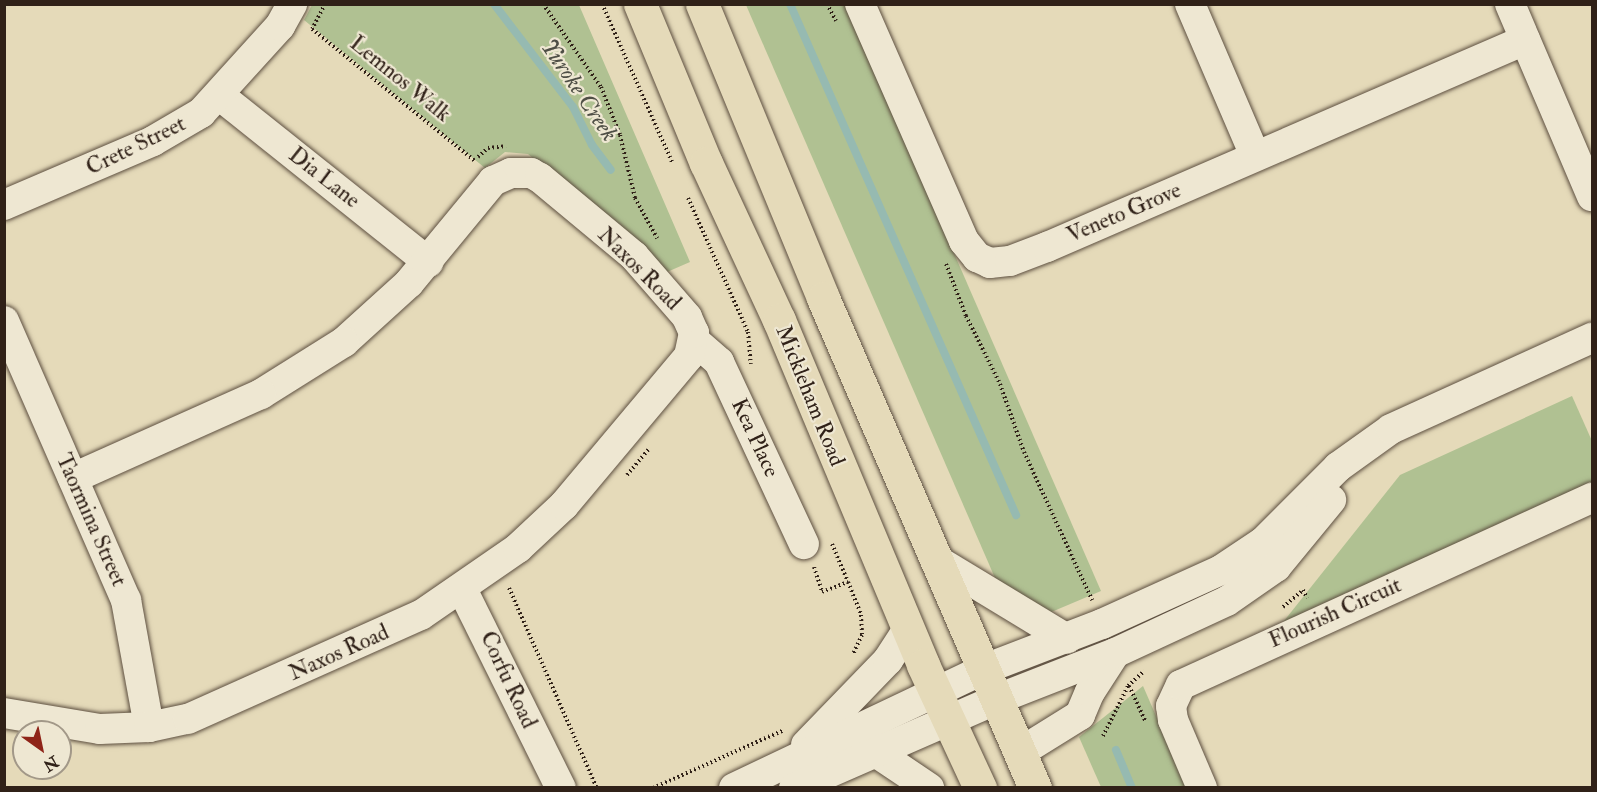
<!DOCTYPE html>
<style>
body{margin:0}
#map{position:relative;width:1597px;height:792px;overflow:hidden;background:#e5dab9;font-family:"IM FELL Double Pica",serif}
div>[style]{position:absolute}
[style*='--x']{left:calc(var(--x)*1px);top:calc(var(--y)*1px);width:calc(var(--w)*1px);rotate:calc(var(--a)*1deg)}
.green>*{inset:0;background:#b0c192}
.stream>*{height:8px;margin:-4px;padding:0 4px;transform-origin:4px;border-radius:4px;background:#96bab1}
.path>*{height:4px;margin-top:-2px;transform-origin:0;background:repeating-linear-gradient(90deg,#302118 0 1.5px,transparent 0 4.5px)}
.roads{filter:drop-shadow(0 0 2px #5d4f40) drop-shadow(0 0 2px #5d4f40)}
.minor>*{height:30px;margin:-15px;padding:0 15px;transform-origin:15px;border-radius:15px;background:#eee7d2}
.major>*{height:33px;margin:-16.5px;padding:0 16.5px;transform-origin:16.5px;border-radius:16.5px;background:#e5dab9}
span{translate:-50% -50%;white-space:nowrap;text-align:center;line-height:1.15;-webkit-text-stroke:4.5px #eee7d2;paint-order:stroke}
.street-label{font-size:22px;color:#302118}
.water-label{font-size:24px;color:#4f4f46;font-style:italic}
.frame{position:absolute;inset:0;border:6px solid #302118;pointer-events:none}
.north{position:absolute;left:12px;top:720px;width:60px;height:60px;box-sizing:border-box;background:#eee7d2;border:2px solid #a29888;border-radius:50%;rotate:147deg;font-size:16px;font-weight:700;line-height:24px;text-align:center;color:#302118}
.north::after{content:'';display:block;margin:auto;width:21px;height:27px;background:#8f2418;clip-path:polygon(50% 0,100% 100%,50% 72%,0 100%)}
</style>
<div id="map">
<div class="green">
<div style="clip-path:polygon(312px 5px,579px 5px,690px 262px,667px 272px,528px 154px,505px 152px,485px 168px,304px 20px)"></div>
<div style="clip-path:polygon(746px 5px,846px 5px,1101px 591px,1049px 613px,1005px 601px)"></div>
<div style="clip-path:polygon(1572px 396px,1592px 441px,1592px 486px,1280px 626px,1400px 475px)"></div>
<div style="clip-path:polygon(1143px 686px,1187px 787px,1101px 787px,1079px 737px)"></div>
</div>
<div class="stream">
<div style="--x:494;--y:4;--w:130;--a:52.5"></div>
<div style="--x:573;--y:107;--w:42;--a:63.4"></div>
<div style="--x:592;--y:145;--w:31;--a:53"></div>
<div style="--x:790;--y:4;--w:559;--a:66.14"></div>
<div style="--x:1116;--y:750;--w:41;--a:67.2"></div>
</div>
<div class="path">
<div style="--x:325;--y:4;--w:28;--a:117"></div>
<div style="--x:312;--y:29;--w:210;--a:39"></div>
<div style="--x:543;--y:4;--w:101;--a:55.1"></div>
<div style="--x:601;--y:87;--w:52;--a:68.4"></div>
<div style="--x:620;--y:135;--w:65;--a:76.6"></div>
<div style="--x:635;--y:198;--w:46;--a:61.2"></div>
<div style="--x:602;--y:4;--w:175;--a:66.1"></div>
<div style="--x:827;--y:4;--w:19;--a:62"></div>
<div style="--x:478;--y:157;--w:13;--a:-42"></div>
<div style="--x:488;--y:148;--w:18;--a:-6"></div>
<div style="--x:688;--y:198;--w:147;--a:65.9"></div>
<div style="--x:748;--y:332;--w:32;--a:85"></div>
<div style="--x:946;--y:264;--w:56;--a:69"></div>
<div style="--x:966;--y:316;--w:76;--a:63.4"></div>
<div style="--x:1000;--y:384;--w:72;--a:70.6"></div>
<div style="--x:1024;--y:452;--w:163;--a:65.3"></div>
<div style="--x:627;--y:475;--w:34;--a:-50"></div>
<div style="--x:832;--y:544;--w:41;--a:67.2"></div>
<div style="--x:814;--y:567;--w:26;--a:72"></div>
<div style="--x:822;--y:592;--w:28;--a:-21"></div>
<div style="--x:848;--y:582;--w:35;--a:68"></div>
<div style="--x:861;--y:615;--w:20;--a:87"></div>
<div style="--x:862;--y:635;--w:21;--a:115"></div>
<div style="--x:509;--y:588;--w:219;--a:66.3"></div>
<div style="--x:1283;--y:607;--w:26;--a:-40"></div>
<div style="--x:1303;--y:590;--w:9;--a:63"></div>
<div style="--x:1129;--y:686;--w:38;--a:65"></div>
<div style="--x:1103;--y:736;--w:56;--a:-63.4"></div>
<div style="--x:1128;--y:686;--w:22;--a:-43"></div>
<div style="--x:653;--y:788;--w:143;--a:-23.9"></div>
</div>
<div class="roads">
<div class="minor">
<div style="--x:860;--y:4;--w:259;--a:66.3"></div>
<div style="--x:964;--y:241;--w:21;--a:51"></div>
<div style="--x:977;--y:257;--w:14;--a:25"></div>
<div style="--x:990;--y:263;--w:20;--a:-6"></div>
<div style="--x:1010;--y:261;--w:40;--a:-21"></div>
<div style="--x:1047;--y:247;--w:521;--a:-23.42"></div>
<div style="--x:1190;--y:4;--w:165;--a:66.8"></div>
<div style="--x:1510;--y:4;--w:209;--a:66.9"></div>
<div style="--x:219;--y:95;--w:268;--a:38.6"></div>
<div style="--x:4;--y:205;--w:162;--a:-23.2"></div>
<div style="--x:153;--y:141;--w:56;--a:-30.3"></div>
<div style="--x:201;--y:113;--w:118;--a:-47.8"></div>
<div style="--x:280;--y:26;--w:25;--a:-61"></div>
<div style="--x:4;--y:321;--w:305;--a:66.4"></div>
<div style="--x:126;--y:600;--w:129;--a:79.7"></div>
<div style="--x:695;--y:341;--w:32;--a:41"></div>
<div style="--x:719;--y:362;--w:201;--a:65"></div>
<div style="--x:935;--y:559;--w:154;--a:31.2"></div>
<div style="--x:462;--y:589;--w:222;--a:63.6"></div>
<div style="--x:4;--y:713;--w:97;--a:9.5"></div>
<div style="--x:100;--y:729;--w:49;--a:-2.3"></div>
<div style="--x:149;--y:727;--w:40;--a:-12"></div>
<div style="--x:188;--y:719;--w:255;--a:-24.1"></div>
<div style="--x:421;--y:615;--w:118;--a:-34.6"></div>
<div style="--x:518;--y:548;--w:63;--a:-43.1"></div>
<div style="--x:564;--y:505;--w:194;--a:-50"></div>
<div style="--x:689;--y:356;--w:24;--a:-78"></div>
<div style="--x:694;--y:333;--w:17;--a:-114"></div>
<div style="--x:687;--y:317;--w:81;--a:-131"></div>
<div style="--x:634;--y:256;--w:122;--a:-140.3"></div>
<div style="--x:540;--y:178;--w:10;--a:-151"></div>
<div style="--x:531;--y:173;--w:20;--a:180"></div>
<div style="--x:511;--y:173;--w:20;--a:156"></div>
<div style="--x:493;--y:181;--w:132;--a:129.5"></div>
<div style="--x:409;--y:283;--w:88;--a:137.8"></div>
<div style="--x:344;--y:342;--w:98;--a:147.9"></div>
<div style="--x:261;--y:394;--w:206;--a:155.9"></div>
<div style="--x:806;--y:745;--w:118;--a:-46"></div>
<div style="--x:888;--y:660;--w:37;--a:-57"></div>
<div style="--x:877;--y:753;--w:63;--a:33.9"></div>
<div style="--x:1019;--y:753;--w:72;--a:-31.9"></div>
<div style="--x:1080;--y:715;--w:25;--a:-67"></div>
<div style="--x:1090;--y:692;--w:46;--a:-57.3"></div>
<div style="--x:734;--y:788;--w:275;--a:-25.4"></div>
<div style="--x:982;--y:670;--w:129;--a:-21"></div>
<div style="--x:1102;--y:624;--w:131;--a:-24.4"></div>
<div style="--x:1221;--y:570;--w:50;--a:-33.7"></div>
<div style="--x:1263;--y:542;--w:106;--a:-45"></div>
<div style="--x:1338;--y:467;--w:65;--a:-35.6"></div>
<div style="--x:1391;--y:429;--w:221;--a:-24.4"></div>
<div style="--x:794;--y:788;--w:219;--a:-23.6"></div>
<div style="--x:995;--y:700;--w:129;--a:-21.4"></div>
<div style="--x:1115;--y:653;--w:123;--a:-24.9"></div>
<div style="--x:1227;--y:601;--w:60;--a:-34.8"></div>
<div style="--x:1276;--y:567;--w:87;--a:-50.6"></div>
<div style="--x:1202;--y:788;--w:74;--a:-113.1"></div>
<div style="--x:1173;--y:720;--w:14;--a:-98"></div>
<div style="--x:1171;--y:706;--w:23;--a:-65"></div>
<div style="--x:1181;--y:685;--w:452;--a:-24.5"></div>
</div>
<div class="major">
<div style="--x:640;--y:4;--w:172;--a:67.5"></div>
<div style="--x:706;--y:163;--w:173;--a:65.1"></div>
<div style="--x:779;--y:320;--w:374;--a:67.3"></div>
<div style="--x:923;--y:665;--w:136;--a:65.1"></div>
<div style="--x:702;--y:4;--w:318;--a:67.6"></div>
<div style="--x:823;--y:298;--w:534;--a:66.6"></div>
</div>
</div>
<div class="street-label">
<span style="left:400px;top:79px;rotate:39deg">Lemnos Walk</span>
<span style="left:136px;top:146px;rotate:-26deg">Crete Street</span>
<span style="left:324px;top:178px;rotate:38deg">Dia Lane</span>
<span style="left:1124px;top:213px;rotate:-23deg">Veneto Grove</span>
<span style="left:639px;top:269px;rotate:45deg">Naxos Road</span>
<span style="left:810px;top:396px;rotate:68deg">Mickleham Road</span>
<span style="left:755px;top:438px;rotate:65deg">Kea Place</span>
<span style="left:91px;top:520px;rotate:66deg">Taormina Street</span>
<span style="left:1335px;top:613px;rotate:-24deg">Flourish Circuit</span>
<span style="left:339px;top:653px;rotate:-24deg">Naxos Road</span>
<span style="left:508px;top:680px;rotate:65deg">Corfu Road</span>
</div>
<div class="water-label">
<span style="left:579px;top:90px;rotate:56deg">Yuroke Creek</span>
</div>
<div class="frame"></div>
<div class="north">N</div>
</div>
